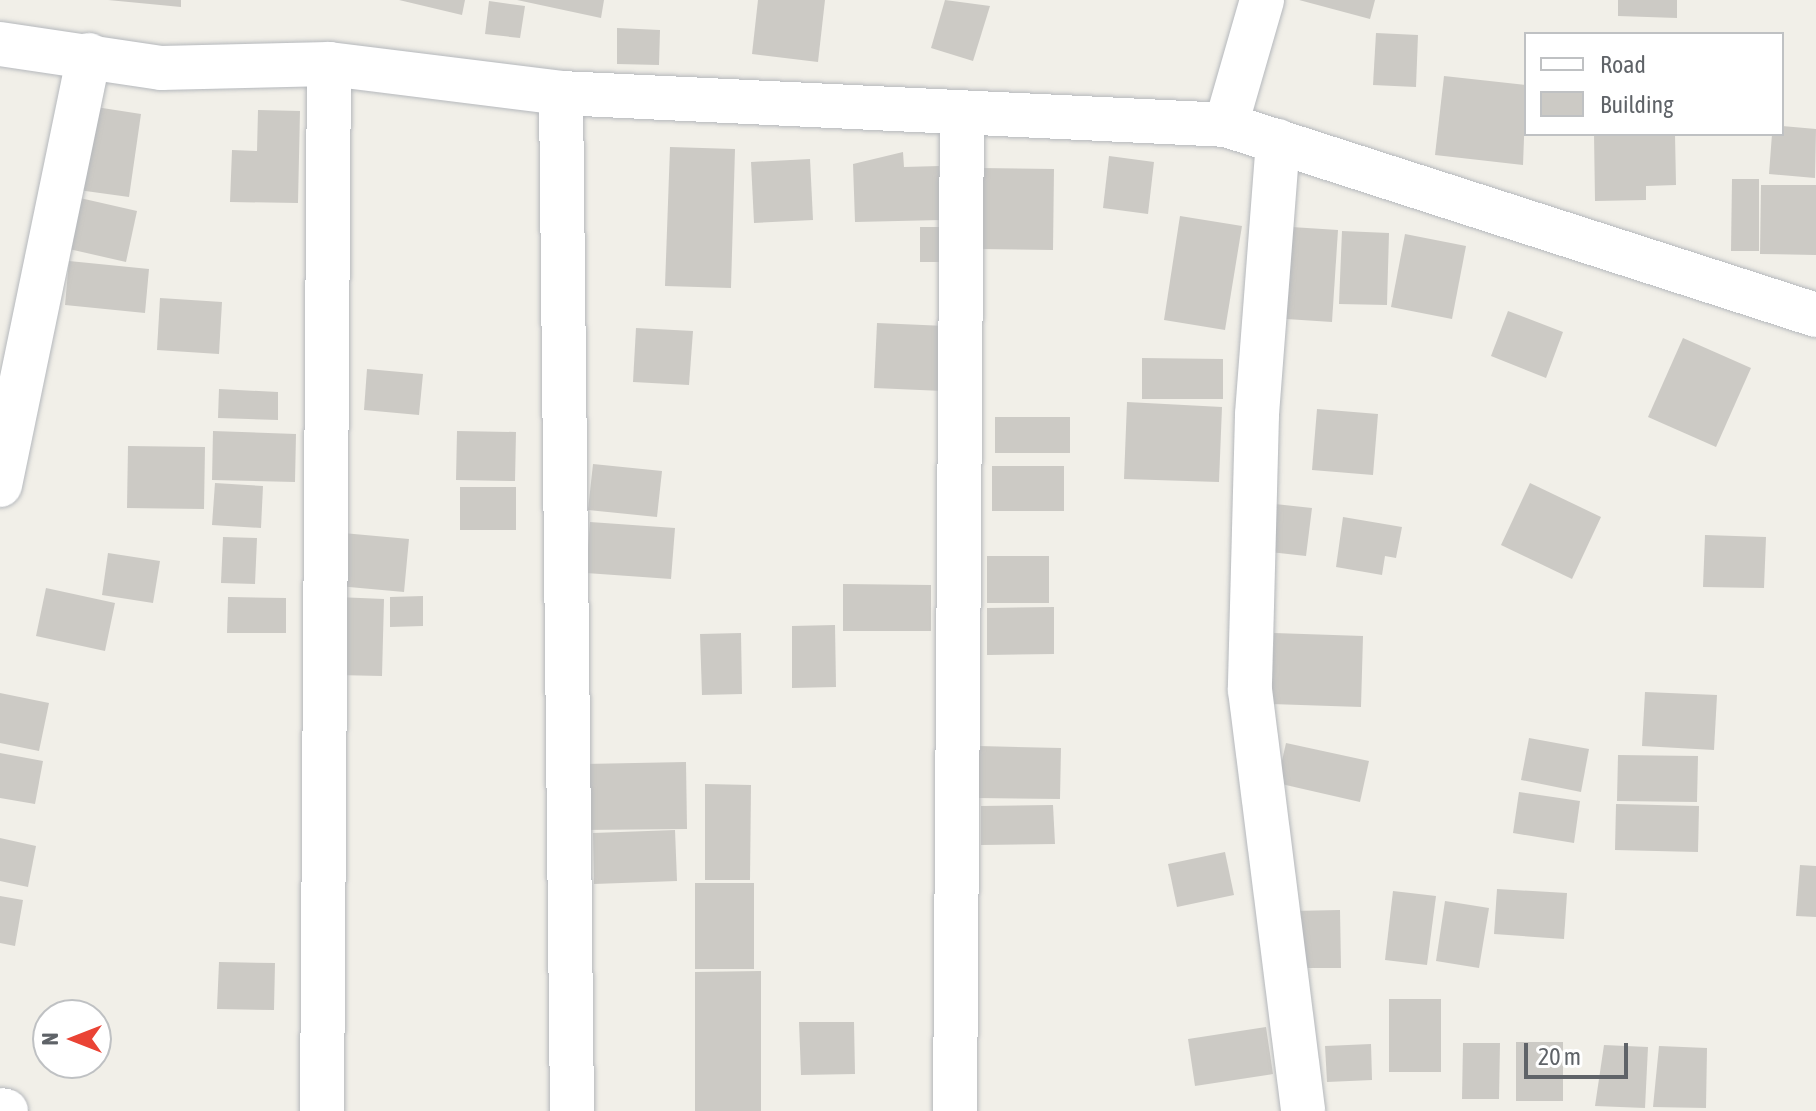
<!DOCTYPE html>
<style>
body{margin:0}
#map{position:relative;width:1816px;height:1111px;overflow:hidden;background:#f1efe8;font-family:"Asap Condensed",sans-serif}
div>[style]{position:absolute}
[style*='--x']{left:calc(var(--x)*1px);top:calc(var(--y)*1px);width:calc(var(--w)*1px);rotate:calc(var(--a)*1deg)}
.building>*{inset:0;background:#cccac5}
.roads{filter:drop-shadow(0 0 2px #b5b8bc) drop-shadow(0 0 2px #b5b8bc)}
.minor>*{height:44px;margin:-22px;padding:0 22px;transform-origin:22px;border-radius:22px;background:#fff}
span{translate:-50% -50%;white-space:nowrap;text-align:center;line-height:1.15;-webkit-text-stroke:8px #fff;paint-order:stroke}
.legend{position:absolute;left:1524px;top:32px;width:260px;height:104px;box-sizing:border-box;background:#fff;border:2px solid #bfc1c3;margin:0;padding:10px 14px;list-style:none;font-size:24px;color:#5f6368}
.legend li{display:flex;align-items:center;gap:16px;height:40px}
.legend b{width:40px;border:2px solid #bfc1c3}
.north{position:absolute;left:32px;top:999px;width:80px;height:80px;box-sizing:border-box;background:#fff;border:2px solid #bfc1c3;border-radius:50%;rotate:270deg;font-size:22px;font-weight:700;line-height:32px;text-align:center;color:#5f6368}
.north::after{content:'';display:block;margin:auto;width:28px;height:36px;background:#ea4335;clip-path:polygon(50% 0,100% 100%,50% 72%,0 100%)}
.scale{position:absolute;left:1524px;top:1043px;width:104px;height:36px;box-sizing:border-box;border:4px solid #5f6368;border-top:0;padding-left:10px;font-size:24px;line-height:28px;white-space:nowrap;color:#5f6368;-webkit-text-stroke:6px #fff;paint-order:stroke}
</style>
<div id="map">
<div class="building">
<div style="clip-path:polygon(108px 0,181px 0,181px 7px)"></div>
<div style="clip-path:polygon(399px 0,465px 0,462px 15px)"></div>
<div style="clip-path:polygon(517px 0,604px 0,601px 18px)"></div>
<div style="clip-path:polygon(758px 0,825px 0,818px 62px,752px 54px)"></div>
<div style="clip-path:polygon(945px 0,990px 6px,973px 61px,931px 48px)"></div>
<div style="clip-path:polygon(1299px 0,1375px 0,1370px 19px)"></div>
<div style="clip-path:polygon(1618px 0,1677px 0,1677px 18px,1618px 16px)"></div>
<div style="clip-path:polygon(489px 1px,525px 6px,520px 38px,485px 34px)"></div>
<div style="clip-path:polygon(617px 28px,660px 30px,659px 65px,617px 64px)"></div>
<div style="clip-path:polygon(1376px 33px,1418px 35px,1416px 87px,1373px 85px)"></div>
<div style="clip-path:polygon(1444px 76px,1526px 85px,1523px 165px,1435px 155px)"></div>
<div style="clip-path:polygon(83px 105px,141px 114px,129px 197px,71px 189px)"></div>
<div style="clip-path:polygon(258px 110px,300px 111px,298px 203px,230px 202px,232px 150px,257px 151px)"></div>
<div style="clip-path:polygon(1782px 126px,1816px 129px,1815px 178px,1769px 174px,1772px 134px,1782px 134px)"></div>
<div style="clip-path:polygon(1594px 134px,1675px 134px,1676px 185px,1646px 186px,1646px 200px,1595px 201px)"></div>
<div style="clip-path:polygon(670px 147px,735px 149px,731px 288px,665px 286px)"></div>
<div style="clip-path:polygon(903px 152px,904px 167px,939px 166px,941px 220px,855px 222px,853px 164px)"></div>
<div style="clip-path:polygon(1109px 156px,1154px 162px,1148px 214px,1103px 208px)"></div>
<div style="clip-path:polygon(810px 159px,813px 220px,754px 223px,751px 162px)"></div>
<div style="clip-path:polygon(980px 168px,1054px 169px,1053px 250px,979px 249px)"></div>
<div style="clip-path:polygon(1732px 179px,1759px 179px,1759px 251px,1731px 251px)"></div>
<div style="clip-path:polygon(1761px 185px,1816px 185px,1816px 255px,1760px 254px)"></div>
<div style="clip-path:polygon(80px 198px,137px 211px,126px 262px,69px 249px)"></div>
<div style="clip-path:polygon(1180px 216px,1242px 226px,1225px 330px,1164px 320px)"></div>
<div style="clip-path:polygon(1276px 226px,1338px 230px,1332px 322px,1271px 318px)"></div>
<div style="clip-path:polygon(920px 227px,944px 227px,944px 262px,920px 262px)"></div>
<div style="clip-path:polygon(1342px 231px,1389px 233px,1387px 305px,1339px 304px)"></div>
<div style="clip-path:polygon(1405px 234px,1466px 246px,1452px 319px,1391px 307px)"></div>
<div style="clip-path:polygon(69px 261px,149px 269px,145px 313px,65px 305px)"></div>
<div style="clip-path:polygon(160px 298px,222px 302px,219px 354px,157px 350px)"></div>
<div style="clip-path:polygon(1508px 311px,1563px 332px,1546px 378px,1491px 356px)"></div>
<div style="clip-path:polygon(877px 323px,946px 326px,943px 391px,874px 388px)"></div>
<div style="clip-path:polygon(636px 328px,693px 331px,689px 385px,633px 382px)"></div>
<div style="clip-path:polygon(1683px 338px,1751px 368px,1716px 447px,1648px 417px)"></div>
<div style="clip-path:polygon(1142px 358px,1223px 359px,1223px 399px,1142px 399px)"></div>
<div style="clip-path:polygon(367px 369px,423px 374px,419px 415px,364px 410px)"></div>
<div style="clip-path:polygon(219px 389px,278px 392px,278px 420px,218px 418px)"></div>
<div style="clip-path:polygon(1127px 402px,1222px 407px,1219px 482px,1124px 479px)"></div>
<div style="clip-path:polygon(1317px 409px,1378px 414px,1373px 475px,1312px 470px)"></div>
<div style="clip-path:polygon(995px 417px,1070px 417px,1070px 453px,995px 453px)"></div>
<div style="clip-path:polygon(213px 431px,296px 434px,295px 482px,212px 480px)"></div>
<div style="clip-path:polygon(457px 431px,516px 432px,515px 481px,456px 480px)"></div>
<div style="clip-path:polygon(128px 446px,205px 447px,204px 509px,127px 508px)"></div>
<div style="clip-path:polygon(593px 464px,662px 471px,657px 517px,588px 510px)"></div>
<div style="clip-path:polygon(992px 466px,1064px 466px,1064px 511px,992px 511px)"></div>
<div style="clip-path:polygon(215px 483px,263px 486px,261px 528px,212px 525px)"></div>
<div style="clip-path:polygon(1530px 483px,1601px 517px,1572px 579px,1501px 545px)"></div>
<div style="clip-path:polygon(460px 487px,516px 487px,516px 530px,460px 530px)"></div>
<div style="clip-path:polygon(1275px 504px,1312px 508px,1306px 556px,1270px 552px)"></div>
<div style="clip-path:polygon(1343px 517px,1402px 527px,1396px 558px,1385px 556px,1382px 575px,1336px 567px)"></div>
<div style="clip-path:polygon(590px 522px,675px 528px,671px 579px,586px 573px)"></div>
<div style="clip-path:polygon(343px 533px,409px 539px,404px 592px,338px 586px)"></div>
<div style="clip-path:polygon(1705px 535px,1766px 537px,1764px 588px,1703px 587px)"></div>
<div style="clip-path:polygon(223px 537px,257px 538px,255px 584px,221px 583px)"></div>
<div style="clip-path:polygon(108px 553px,160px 561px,153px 603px,102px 595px)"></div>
<div style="clip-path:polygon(987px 556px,1049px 556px,1049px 603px,987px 603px)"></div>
<div style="clip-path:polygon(843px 584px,931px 585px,931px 631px,843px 631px)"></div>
<div style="clip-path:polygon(46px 588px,115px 603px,105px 651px,36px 636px)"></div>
<div style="clip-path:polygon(423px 596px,423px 626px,390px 627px,390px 597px)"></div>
<div style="clip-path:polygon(228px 597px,286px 598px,286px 633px,227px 633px)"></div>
<div style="clip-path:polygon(337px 597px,384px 599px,382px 676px,336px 675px)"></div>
<div style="clip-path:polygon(1054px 607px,1054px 654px,987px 655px,987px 608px)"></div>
<div style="clip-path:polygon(835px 625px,836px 687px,792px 688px,792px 626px)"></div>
<div style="clip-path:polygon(741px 633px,742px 694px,702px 695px,700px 634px)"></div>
<div style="clip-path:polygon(1274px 633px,1363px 636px,1361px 707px,1271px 704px)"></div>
<div style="clip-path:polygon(1645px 692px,1717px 695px,1714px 750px,1642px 746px)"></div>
<div style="clip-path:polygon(0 693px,49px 703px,39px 751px,0 743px)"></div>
<div style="clip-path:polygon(1529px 738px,1589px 749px,1581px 792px,1521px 780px)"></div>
<div style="clip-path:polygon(1286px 743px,1369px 761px,1360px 802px,1277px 783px)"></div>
<div style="clip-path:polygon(979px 746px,1061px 748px,1060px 799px,977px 798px)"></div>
<div style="clip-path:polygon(0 753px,43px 761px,35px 804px,0 798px)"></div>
<div style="clip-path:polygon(1618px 755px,1698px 756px,1697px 802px,1617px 801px)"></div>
<div style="clip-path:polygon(686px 762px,687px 829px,584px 830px,584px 764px)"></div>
<div style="clip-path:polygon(705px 784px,751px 785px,750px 880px,705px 880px)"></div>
<div style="clip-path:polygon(1519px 792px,1580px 801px,1574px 843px,1513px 833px)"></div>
<div style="clip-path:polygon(1616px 804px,1699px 806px,1698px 852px,1615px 850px)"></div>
<div style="clip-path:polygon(1053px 805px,1055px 844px,981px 845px,981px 806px)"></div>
<div style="clip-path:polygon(675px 830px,677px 881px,594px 884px,593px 833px)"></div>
<div style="clip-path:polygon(0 838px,36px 846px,28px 887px,0 881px)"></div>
<div style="clip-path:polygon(1225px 852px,1234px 895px,1177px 907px,1168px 864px)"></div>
<div style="clip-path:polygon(1800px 865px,1816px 866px,1816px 917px,1796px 916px)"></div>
<div style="clip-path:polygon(695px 883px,754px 883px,754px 969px,695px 969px)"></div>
<div style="clip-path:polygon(1497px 889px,1567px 893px,1564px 939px,1494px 934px)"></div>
<div style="clip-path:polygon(1393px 891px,1436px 896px,1427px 965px,1385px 960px)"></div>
<div style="clip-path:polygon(0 896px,23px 900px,15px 946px,0 943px)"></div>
<div style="clip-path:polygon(1445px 901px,1489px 908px,1479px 968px,1436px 961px)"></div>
<div style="clip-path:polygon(1340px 910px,1341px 968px,1293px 968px,1292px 911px)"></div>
<div style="clip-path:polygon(219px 962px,275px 963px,274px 1010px,217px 1009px)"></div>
<div style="clip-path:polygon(761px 971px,761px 1111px,695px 1111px,695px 972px)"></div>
<div style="clip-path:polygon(1389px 999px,1441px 999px,1441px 1072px,1389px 1072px)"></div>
<div style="clip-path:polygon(799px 1022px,854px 1022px,855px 1074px,801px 1075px)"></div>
<div style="clip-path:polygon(1266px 1027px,1273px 1074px,1195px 1086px,1188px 1039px)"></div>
<div style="clip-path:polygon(1516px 1042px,1563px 1042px,1563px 1101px,1516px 1101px)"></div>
<div style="clip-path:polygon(1463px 1043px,1500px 1043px,1499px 1099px,1462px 1099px)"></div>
<div style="clip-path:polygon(1371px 1044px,1372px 1080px,1327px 1082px,1325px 1046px)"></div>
<div style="clip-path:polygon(1604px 1045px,1648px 1047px,1645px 1108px,1595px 1106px)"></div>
<div style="clip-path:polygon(1659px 1046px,1707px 1048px,1706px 1108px,1653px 1107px)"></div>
</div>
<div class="roads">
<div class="minor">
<div style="--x:0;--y:44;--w:163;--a:8.5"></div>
<div style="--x:161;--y:68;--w:168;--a:-1.4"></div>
<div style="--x:329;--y:64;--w:234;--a:7.1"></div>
<div style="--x:561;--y:93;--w:666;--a:2.75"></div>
<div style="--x:1226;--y:125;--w:620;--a:17.85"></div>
<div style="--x:561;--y:93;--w:1018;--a:89.38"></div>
<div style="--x:1226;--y:125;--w:130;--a:-73.9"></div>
<div style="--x:1278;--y:141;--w:275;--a:94.4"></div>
<div style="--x:1257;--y:415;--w:275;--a:91.5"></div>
<div style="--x:1250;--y:690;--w:424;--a:82.8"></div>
<div style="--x:0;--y:485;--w:439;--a:-78.3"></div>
<div style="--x:0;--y:1110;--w:6;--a:9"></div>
<div style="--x:322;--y:1111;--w:1047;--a:-89.62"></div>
<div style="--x:955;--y:1111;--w:998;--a:-89.6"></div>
</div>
</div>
<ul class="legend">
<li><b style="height:10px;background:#fff"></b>Road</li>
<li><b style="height:22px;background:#cccac5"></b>Building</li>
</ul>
<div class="north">N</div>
<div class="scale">20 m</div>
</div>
